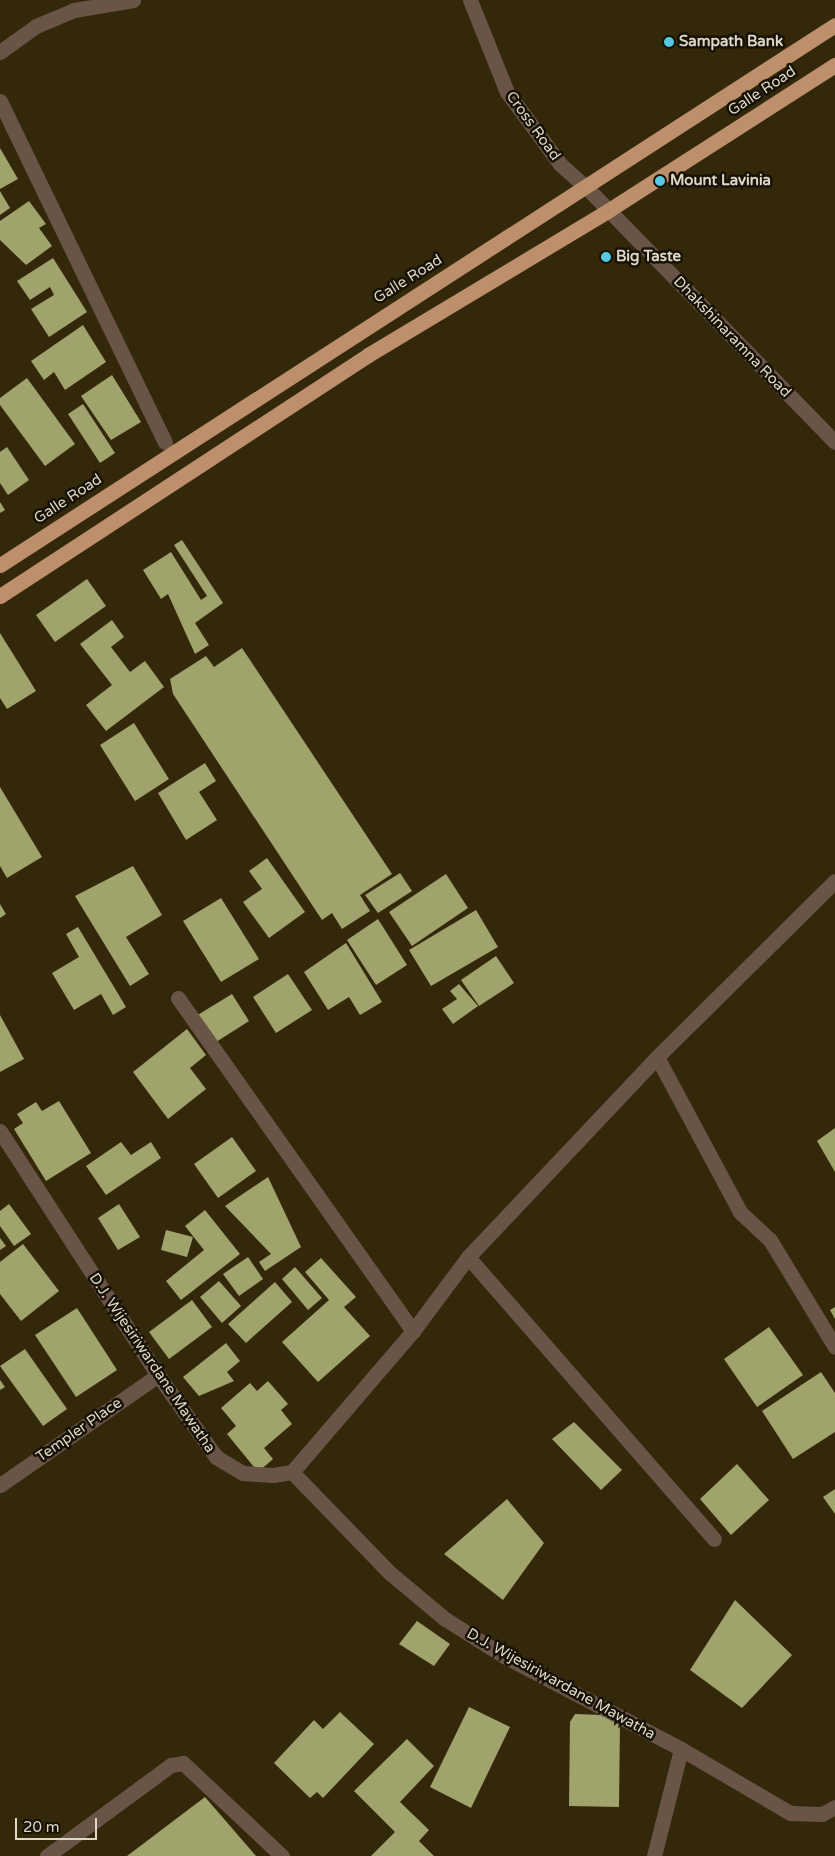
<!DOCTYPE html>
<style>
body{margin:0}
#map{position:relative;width:835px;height:1856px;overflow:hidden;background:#34280b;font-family:"Varela Round",sans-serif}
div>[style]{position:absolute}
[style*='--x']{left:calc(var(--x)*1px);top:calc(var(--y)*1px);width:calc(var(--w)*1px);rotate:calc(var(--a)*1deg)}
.building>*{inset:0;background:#a0a36b}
.minor>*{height:15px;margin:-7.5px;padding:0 7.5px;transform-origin:7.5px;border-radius:7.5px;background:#685547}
.highway>*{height:15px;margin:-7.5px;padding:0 7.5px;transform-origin:7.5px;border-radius:7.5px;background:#bd8f6b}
.dots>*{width:14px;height:14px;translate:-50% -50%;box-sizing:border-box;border:2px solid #171106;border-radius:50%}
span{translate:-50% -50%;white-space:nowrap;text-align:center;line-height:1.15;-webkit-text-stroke:5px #171106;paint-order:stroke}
.poi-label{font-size:15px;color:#dfd7c7;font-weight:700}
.left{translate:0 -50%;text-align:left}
.street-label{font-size:15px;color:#dfd7c7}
.scale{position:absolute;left:15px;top:1818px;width:82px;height:22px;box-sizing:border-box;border:2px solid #dfd7c7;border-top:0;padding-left:6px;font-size:15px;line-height:18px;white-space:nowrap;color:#dfd7c7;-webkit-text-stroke:4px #171106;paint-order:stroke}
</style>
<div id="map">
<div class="building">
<div style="clip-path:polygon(0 148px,18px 179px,0 189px)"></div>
<div style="clip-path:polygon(0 191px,10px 208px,0 215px)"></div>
<div style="clip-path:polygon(29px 201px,46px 224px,39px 228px,52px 246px,26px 265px,0 240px,0 221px)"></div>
<div style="clip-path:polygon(53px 258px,87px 312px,49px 337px,31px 309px,54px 295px,50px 287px,30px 300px,17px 281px)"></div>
<div style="clip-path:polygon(83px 325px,106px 362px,65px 390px,54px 372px,44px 380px,31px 361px)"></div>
<div style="clip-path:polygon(112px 375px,141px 422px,111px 440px,81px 396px)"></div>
<div style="clip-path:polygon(27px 378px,75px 444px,45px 466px,0 405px,0 398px)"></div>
<div style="clip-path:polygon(83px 404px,115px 453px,100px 463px,68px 414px)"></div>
<div style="clip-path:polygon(7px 447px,29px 480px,8px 495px,0 483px,0 452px)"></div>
<div style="clip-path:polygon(0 502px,5px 510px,0 513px)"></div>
<div style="clip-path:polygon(182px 540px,223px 603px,195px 623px,209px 645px,195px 654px,168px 594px,161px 599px,143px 570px,171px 552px,201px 600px,207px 596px,174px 545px)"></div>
<div style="clip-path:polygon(87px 579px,106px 606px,55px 642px,36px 615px)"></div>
<div style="clip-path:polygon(112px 620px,124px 637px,111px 647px,130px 672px,145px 661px,164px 687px,106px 731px,86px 705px,112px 685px,80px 644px)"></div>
<div style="clip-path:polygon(0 633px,36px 691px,7px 709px,0 698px)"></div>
<div style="clip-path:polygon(242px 648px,392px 874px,360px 895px,370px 911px,342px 929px,332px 913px,322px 920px,173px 694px,170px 679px,206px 656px,214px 667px)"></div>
<div style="clip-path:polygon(134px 723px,169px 779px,135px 801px,100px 745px)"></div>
<div style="clip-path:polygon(205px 763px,216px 781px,199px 792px,217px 820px,186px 840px,158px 793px)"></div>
<div style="clip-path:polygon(0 787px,42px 857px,7px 878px,0 866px)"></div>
<div style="clip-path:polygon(267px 858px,305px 912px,269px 938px,243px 902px,262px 889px,249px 871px)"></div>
<div style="clip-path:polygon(133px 866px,162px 915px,126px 937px,149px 974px,130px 986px,75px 896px)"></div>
<div style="clip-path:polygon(400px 873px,412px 891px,378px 913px,365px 895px)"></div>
<div style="clip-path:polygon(446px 874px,468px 908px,412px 946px,389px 912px)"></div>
<div style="clip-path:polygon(221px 898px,259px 959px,221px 982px,183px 921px)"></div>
<div style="clip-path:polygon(0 904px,6px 914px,0 918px)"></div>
<div style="clip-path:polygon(476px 910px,498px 947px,431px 986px,409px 950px)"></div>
<div style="clip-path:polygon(378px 919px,407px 965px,376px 985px,347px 940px)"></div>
<div style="clip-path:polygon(78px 927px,126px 1007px,113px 1015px,101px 994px,74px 1010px,52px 973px,79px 957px,66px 934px)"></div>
<div style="clip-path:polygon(346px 943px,382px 1002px,360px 1015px,349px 997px,328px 1010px,304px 972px)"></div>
<div style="clip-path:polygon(496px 956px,514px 983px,479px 1006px,461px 980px)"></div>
<div style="clip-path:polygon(288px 974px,312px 1010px,276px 1033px,253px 997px)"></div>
<div style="clip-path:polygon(459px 984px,478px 1006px,453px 1024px,442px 1009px,457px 999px,450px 991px)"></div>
<div style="clip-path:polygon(232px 994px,249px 1021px,213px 1044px,196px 1016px)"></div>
<div style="clip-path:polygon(0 1015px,24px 1059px,0 1072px)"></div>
<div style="clip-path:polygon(187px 1029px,206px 1055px,190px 1068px,206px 1089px,168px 1119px,133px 1072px)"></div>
<div style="clip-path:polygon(59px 1101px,91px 1153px,46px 1181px,14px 1129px,23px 1123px,17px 1114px,36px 1102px,42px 1111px)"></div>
<div style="clip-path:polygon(835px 1128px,835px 1172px,817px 1141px)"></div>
<div style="clip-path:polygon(232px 1137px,256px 1171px,218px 1198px,194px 1164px)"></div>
<div style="clip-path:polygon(121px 1142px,131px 1155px,151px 1142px,161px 1158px,106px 1195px,86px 1166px)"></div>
<div style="clip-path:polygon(268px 1177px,301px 1247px,265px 1271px,259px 1262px,271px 1254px,225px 1206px)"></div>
<div style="clip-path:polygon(9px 1204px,31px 1234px,14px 1246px,0 1226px,0 1211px)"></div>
<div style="clip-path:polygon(119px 1204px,140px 1237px,118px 1250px,98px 1218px)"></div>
<div style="clip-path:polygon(205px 1210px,240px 1254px,181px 1300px,166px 1281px,204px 1250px,185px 1226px)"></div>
<div style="clip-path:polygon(166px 1230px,193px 1237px,187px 1257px,161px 1250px)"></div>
<div style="clip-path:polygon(0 1238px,6px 1246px,0 1250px)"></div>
<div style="clip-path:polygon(23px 1244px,59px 1291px,21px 1321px,0 1294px,0 1262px)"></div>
<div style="clip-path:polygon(248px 1257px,263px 1279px,239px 1296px,223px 1274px)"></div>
<div style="clip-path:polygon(321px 1258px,356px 1297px,344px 1307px,370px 1336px,318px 1382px,282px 1342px,329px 1300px,305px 1272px)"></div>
<div style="clip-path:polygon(295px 1267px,322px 1298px,308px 1310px,282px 1279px)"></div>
<div style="clip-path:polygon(219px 1281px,241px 1306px,222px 1323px,200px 1297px)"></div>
<div style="clip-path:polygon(275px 1282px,292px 1302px,246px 1343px,228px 1324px)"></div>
<div style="clip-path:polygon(192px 1300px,212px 1327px,169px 1359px,149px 1332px)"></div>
<div style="clip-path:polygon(835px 1307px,835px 1319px,830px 1310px)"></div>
<div style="clip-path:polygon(77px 1308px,117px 1370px,76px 1397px,35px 1335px)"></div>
<div style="clip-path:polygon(769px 1327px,803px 1375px,757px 1407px,724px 1359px)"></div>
<div style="clip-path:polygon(226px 1343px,240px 1361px,227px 1372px,234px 1381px,199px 1396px,183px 1377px)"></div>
<div style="clip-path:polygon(25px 1349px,67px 1409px,43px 1426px,0 1366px)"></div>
<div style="clip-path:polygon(821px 1372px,835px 1393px,835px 1432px,793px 1459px,762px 1411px)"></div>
<div style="clip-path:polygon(0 1380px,5px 1387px,0 1390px)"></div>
<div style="clip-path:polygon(268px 1381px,288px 1404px,281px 1410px,292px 1424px,264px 1448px,273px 1459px,258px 1472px,227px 1434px,236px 1426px,221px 1408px,250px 1383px,257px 1391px)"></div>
<div style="clip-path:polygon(574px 1422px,622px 1470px,601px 1490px,552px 1439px)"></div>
<div style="clip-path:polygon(737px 1464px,769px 1500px,731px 1535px,700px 1499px)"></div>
<div style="clip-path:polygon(835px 1489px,835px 1514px,823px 1497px)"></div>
<div style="clip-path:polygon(507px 1499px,544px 1543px,503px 1600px,444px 1554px)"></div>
<div style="clip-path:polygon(735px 1600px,792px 1655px,742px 1708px,690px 1670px)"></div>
<div style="clip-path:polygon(417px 1621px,450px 1644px,434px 1666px,399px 1644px)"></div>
<div style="clip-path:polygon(469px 1707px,510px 1727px,471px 1808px,430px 1787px)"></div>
<div style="clip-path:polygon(340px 1712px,374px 1744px,323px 1798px,317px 1792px,310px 1798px,274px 1763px,314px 1720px,323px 1729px)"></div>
<div style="clip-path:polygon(575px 1714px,603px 1715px,620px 1722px,619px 1807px,569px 1806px,570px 1722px)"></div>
<div style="clip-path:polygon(407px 1739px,434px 1766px,400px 1802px,429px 1830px,419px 1841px,434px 1856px,371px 1856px,395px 1832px,354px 1791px)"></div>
<div style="clip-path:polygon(205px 1797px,256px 1856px,127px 1856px)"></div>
</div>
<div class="minor">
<div style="--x:470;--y:0;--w:99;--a:68.1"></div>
<div style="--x:507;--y:92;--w:89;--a:53.6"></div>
<div style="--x:560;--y:164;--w:36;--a:42"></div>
<div style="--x:587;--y:188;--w:355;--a:45.7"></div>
<div style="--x:0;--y:52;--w:44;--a:-35.8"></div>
<div style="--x:36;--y:26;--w:41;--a:-22.8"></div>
<div style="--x:74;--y:10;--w:60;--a:-9.6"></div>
<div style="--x:0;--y:101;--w:379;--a:64.2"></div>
<div style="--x:178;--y:998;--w:408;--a:54.8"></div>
<div style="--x:657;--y:1057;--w:176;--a:61.8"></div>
<div style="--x:740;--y:1212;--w:41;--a:43"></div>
<div style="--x:770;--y:1240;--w:125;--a:58.7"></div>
<div style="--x:0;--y:1131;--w:291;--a:57.1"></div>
<div style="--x:158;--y:1375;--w:100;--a:54.7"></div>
<div style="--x:216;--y:1457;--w:31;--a:31"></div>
<div style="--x:243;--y:1473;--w:30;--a:4"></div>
<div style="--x:273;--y:1475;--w:19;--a:-9"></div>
<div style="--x:292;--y:1472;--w:141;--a:45.9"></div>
<div style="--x:390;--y:1573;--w:72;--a:39.9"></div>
<div style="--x:445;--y:1619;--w:70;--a:32.1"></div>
<div style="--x:504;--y:1656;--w:200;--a:27.7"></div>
<div style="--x:681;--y:1749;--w:126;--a:30.4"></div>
<div style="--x:790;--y:1813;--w:32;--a:2"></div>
<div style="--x:822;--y:1814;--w:15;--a:-28"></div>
<div style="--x:468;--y:1257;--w:374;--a:48.9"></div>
<div style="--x:292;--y:1472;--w:186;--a:-49.4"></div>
<div style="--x:413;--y:1331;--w:92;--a:-53.4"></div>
<div style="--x:468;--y:1257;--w:275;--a:-46.6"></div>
<div style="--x:657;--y:1057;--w:250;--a:-44.7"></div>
<div style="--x:0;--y:1485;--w:193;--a:-34.8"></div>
<div style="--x:47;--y:1856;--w:154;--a:-36.3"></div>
<div style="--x:171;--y:1765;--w:12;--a:-9"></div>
<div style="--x:183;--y:1763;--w:136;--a:43.2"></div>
<div style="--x:654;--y:1856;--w:110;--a:-75.8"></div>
</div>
<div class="highway">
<div style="--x:0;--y:565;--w:994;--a:-32.89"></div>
<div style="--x:0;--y:596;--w:440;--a:-33.2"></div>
<div style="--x:368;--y:355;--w:281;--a:-31"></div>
<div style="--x:609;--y:210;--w:269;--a:-32.7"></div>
</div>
<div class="dots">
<div style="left:669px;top:42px;background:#56c9e1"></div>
<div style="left:660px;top:181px;background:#56c9e1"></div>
<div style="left:606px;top:257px;background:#56c9e1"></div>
</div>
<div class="poi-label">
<span class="left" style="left:679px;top:42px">Sampath Bank</span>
<span class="left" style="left:670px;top:181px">Mount Lavinia</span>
<span class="left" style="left:616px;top:257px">Big Taste</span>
</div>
<div class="street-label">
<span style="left:762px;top:91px;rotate:-33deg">Galle Road</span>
<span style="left:533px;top:126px;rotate:54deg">Cross Road</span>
<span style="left:408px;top:279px;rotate:-32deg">Galle Road</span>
<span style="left:732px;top:337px;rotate:46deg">Dhakshinaramna Road</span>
<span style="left:68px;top:499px;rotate:-33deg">Galle Road</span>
<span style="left:152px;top:1363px;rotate:56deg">D.J. Wijesiriwardane Mawatha</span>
<span style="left:79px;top:1430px;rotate:-35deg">Templer Place</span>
<span style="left:561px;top:1684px;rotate:29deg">D.J. Wijesiriwardane Mawatha</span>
</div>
<div class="scale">20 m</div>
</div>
